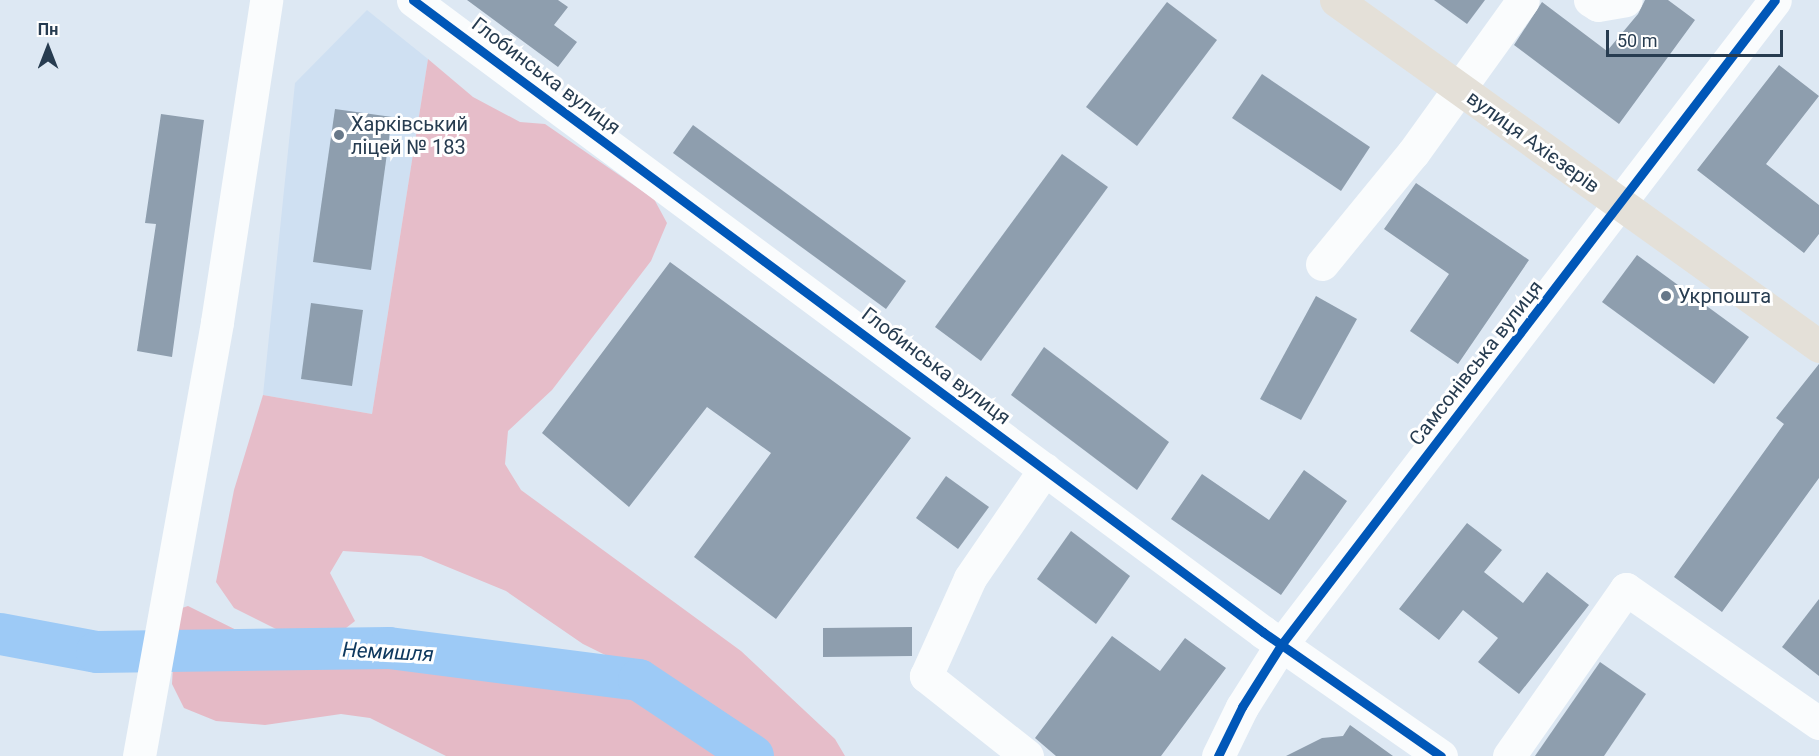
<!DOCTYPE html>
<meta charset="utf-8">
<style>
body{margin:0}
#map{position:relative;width:1819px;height:756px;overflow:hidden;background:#dde8f3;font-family:Roboto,sans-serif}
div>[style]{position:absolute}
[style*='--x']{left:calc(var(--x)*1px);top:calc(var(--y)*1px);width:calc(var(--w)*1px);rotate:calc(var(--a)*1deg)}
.built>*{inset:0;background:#cfe0f2}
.green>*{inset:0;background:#e6bdc9}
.forest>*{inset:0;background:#e5bac6}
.river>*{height:42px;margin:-21px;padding:0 21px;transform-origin:21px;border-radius:21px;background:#9dcaf6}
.building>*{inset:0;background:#8e9eae}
.minor>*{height:33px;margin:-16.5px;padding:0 16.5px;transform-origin:16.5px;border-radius:16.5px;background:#fafcfd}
.major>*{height:33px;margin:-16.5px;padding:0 16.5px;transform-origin:16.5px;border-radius:16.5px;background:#e4e0d8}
.cycleway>*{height:9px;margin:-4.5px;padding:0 4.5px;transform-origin:4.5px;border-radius:4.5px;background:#0057b8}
.dots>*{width:16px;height:16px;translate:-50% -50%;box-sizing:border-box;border:3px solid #fff;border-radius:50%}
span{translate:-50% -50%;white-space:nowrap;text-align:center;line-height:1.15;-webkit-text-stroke:6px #fff;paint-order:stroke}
.street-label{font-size:20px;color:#273c50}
.poi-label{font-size:20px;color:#273c50}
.left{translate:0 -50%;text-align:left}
.water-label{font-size:21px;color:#0e385e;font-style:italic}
.north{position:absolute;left:18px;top:18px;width:60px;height:60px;-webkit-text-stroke:4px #fff;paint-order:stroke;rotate:0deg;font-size:16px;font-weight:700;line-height:24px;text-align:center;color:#273c50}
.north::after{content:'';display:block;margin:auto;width:21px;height:27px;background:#273c50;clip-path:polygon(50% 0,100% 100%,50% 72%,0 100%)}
.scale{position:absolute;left:1606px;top:30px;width:177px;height:27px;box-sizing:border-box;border:3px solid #273c50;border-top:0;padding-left:8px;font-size:18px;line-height:21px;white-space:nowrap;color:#273c50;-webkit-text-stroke:4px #fff;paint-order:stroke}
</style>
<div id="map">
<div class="built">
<div style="clip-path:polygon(367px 10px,428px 59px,372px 414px,263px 395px,295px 83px)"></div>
</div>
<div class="green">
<div style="clip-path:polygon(428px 59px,473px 97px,520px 122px,545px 124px,654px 199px,667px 223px,651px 261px,552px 390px,508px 431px,505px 464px,521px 490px,741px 651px,835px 739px,845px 756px,770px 756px,660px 682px,583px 644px,506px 591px,421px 556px,343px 551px,330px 573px,355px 621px,332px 639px,278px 630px,234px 608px,216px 582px,234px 490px,263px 395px,372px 414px)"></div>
</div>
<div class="forest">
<div style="clip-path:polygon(188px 606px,299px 661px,386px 662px,527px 673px,642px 695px,736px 756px,446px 756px,370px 718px,341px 714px,265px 725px,216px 721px,184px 708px,172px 684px,176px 610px)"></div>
</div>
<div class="river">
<div style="--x:0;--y:634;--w:99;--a:10.5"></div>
<div style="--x:97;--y:652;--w:292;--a:-0.8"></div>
<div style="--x:389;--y:648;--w:252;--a:7.3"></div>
<div style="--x:639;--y:680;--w:137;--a:33.7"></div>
</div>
<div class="building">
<div style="clip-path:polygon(467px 0,558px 0,568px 7px,554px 25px,577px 42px,558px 67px)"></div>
<div style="clip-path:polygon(1434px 0,1485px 0,1467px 24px)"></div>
<div style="clip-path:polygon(1668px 0,1695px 20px,1619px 124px,1514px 45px,1542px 2px,1607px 51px,1638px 14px,1645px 0)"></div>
<div style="clip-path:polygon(1167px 2px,1217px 40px,1137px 146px,1086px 107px)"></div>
<div style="clip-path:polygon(1779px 65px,1819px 96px,1766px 164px,1819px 205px,1819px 234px,1804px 253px,1697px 170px)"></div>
<div style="clip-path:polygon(1262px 74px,1370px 147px,1341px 191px,1232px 118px)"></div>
<div style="clip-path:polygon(335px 109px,392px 117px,371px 270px,313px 262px)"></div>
<div style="clip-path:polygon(161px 114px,204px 120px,172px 357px,137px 351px,156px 224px,145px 223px)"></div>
<div style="clip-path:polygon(693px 125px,906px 281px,886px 309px,673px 153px)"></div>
<div style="clip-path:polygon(1062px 154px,1108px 187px,981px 361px,935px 327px)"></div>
<div style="clip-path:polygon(1416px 183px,1529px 260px,1458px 364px,1410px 331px,1449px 274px,1384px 229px)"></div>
<div style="clip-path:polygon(1637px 255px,1749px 337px,1714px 384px,1602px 302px)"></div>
<div style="clip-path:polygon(670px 262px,911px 438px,776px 619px,694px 557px,771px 453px,707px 407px,629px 507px,542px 433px)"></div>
<div style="clip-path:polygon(1316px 296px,1357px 319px,1301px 420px,1260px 399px)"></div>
<div style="clip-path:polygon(311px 303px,363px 310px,352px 386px,301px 379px)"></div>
<div style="clip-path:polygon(1044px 347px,1169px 442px,1137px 490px,1011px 395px)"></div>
<div style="clip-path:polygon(1819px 364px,1819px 478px,1722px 612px,1674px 577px,1784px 424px,1776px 418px)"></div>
<div style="clip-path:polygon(1304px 470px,1347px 501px,1281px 595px,1171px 519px,1202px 474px,1269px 520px)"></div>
<div style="clip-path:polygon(946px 476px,989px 507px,958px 549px,916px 518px)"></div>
<div style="clip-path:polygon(1467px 523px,1502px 550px,1484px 572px,1523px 603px,1547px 572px,1589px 605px,1519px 694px,1478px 662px,1498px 638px,1463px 610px,1439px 640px,1399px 609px)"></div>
<div style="clip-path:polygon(1071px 531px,1130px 576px,1096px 624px,1037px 579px)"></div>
<div style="clip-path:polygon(1819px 599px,1819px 676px,1782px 647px)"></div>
<div style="clip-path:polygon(912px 627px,912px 656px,823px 657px,823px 628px)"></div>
<div style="clip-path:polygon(1112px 636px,1160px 671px,1185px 638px,1226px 668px,1161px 756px,1056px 756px,1035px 738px)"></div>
<div style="clip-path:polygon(1600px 662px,1646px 694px,1604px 756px,1535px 756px)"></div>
<div style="clip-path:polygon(1350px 725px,1393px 756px,1286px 756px,1322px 738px,1343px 736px)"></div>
</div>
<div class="minor">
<div style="--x:413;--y:0;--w:1059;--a:36.63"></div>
<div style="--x:1263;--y:632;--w:217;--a:34.9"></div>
<div style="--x:1590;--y:0;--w:9;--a:32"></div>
<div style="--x:1598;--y:5;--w:28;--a:-10"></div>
<div style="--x:1322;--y:264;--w:144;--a:-50.7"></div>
<div style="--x:1413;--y:153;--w:188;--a:-54.3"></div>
<div style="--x:139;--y:756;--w:441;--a:-79.8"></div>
<div style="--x:217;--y:322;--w:326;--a:-81.3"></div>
<div style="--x:1027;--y:756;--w:129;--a:-141.6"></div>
<div style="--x:926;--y:676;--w:107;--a:-65.8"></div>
<div style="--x:970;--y:578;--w:132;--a:-55.5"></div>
<div style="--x:1218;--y:756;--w:55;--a:-63.9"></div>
<div style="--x:1242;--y:707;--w:73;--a:-57.8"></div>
<div style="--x:1281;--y:645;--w:812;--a:-52.55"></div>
<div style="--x:1509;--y:756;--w:204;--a:-55"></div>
<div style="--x:1626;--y:589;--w:235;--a:34.8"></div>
</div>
<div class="major">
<div style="--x:1336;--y:0;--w:594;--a:35.62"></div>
</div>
<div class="cycleway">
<div style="--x:413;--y:0;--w:1059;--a:36.63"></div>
<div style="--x:1263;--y:632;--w:217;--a:34.9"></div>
<div style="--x:1218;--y:756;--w:55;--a:-63.9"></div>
<div style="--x:1242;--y:707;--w:73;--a:-57.8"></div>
<div style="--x:1281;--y:645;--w:812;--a:-52.55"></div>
</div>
<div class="dots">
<div style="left:339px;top:135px;background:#677889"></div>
<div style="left:1666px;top:296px;background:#677889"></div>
</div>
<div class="street-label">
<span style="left:546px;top:76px;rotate:37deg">Глобинська вулиця</span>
<span style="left:1533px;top:142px;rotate:36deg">вулиця Ахієзерів</span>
<span style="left:1476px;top:363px;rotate:-52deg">Самсонівська вулиця</span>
<span style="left:936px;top:366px;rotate:37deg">Глобинська вулиця</span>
</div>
<div class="poi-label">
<span class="left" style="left:351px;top:136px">Харківський<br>ліцей № 183</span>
<span class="left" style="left:1678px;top:296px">Укрпошта</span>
</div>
<div class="water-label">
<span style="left:388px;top:652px;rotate:3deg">Немишля</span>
</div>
<div class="north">Пн</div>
<div class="scale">50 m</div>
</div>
